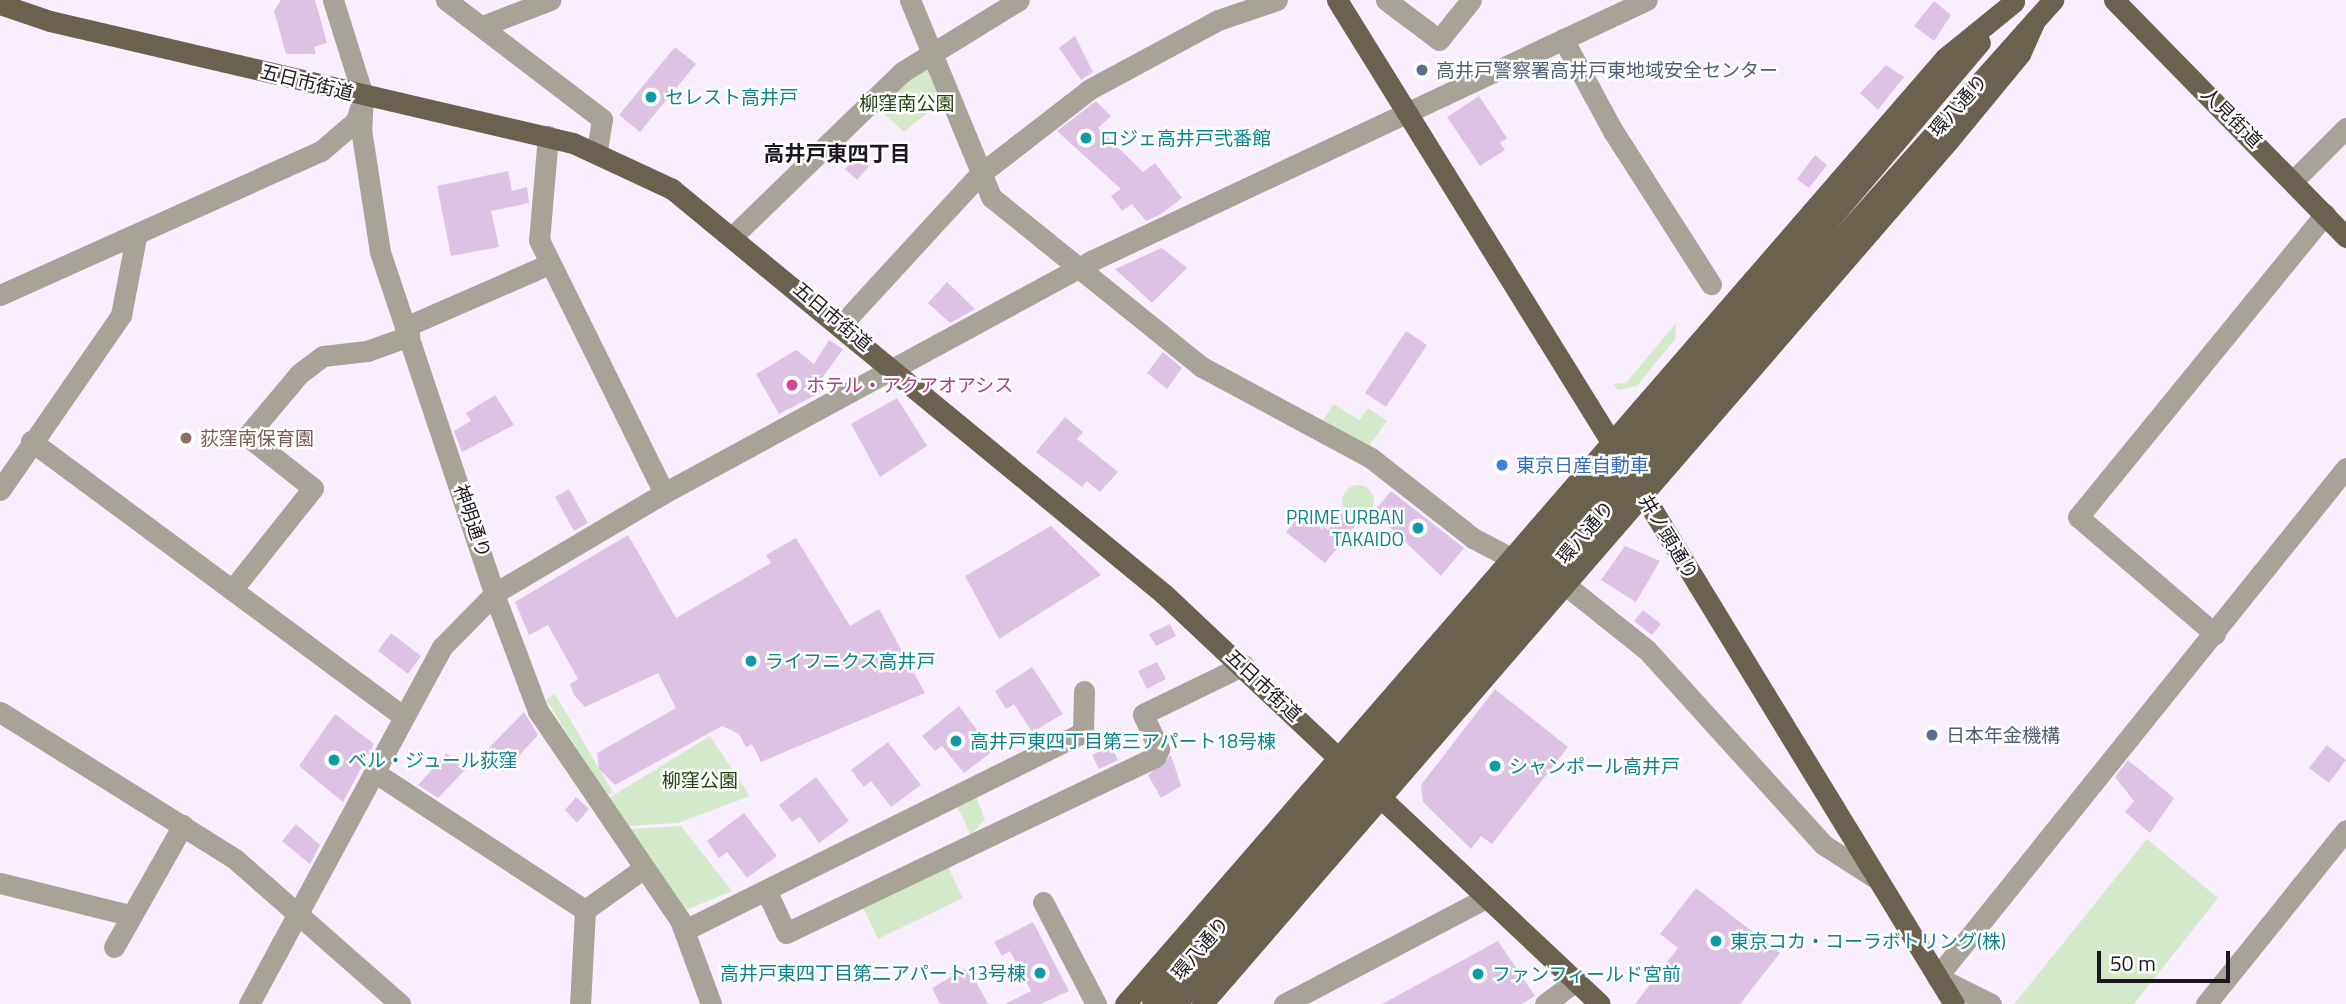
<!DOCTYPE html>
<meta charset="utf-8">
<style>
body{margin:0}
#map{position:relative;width:2346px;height:1004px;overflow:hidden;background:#f9eefd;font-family:"Titillium Web","Noto Sans JP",sans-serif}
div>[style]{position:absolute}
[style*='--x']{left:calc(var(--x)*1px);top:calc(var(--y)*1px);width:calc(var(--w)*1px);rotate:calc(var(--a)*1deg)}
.green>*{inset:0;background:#d4e9ca}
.round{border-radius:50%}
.building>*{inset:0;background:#dcc3e6}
.minor>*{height:21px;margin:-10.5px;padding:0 10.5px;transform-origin:10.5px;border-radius:10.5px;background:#a8a398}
.major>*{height:21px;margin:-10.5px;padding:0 10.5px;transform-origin:10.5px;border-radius:10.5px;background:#6a614e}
.major-bridge>*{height:21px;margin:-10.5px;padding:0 10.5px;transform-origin:10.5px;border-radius:10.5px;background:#6a614e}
.dots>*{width:19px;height:19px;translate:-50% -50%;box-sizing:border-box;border:4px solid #fff;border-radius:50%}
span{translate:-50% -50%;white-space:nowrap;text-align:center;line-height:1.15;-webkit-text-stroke:5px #fff;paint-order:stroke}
.service-label{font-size:19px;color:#4e5e75}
.left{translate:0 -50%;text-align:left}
.street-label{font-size:19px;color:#1c161f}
.culture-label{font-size:19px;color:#0d838f}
.right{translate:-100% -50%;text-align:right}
.park-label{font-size:19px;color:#244210}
.hotel-label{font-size:19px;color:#b23c85}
.education-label{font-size:19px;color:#785e54}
.shop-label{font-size:19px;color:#366cbe}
.neighbourhood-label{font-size:21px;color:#1c161f;font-weight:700}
.scale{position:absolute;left:2097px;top:951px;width:133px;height:32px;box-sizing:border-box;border:4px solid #1c161f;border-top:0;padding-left:9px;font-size:21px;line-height:24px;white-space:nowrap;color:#1c161f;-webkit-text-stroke:5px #fff;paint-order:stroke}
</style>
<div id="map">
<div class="green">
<div style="clip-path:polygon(927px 63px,942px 101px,904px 132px,874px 104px)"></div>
<div style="clip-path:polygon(1676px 323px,1675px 339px,1637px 386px,1618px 390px,1613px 384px,1626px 383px)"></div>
<div style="clip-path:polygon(1334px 404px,1359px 420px,1368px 408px,1387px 421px,1367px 449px,1321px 423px)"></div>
<div class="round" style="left:1342px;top:485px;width:32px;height:32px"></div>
<div style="clip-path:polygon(555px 694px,613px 792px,607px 796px,546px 700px)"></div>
<div style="clip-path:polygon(710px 736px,750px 796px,678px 823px,628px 826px,609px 798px)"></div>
<div style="clip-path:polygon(976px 796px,985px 819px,971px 835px,953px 798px)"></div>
<div style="clip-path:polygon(681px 826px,732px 891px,686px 910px,631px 829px)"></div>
<div style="clip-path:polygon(2147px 839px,2218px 898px,2134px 1004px,2014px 1004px)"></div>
<div style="clip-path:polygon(945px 861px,963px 898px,878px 939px,862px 905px)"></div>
</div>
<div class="building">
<div style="clip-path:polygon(281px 0,315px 0,327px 43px,314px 47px,316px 54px,286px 54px,274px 11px)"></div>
<div style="clip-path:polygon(1934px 1px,1951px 15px,1934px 41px,1914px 26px)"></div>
<div style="clip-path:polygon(1075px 36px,1093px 72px,1081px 80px,1059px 48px)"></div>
<div style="clip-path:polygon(675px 47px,696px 64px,640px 132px,619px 115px)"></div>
<div style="clip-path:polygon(1886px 65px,1904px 77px,1878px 110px,1860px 93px)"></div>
<div style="clip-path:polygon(1479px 96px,1507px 138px,1500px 143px,1505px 150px,1480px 166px,1447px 117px)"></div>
<div style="clip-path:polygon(1096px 101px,1111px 116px,1098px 128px,1143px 172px,1155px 163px,1182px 198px,1161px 214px,1146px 221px,1132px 204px,1122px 211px,1111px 196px,1121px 189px,1057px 131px)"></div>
<div style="clip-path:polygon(1815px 155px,1827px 165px,1809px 188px,1797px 179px)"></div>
<div style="clip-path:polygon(857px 156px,869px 166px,857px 180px,845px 169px)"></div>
<div style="clip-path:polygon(508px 171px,512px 191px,527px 187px,529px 203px,491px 211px,499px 247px,451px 256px,437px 186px)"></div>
<div style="clip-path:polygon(1162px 248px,1187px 268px,1152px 303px,1115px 269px)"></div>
<div style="clip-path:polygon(947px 282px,975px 309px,950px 323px,928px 303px)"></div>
<div style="clip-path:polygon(1406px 331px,1427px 345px,1386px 407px,1365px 393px)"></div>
<div style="clip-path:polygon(829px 340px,843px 349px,820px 381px,825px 390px,779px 414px,756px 374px,796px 350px,814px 364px)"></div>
<div style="clip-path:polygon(1163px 352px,1182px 368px,1167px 389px,1147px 373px)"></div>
<div style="clip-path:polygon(495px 395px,514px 425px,462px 452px,454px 431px,471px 421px,466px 413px)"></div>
<div style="clip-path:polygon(897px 398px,927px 446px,880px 477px,851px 424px)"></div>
<div style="clip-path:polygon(1065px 417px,1083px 432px,1077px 439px,1118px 472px,1100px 492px,1087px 481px,1082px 487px,1036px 452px)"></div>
<div style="clip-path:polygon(569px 489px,588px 523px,574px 531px,555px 497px)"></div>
<div style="clip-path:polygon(1391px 491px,1464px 548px,1441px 576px,1374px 512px)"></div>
<div style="clip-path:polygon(1304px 510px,1328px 530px,1341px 513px,1356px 525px,1325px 563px,1286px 532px)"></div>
<div style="clip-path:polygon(1051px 526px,1101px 575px,999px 639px,965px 576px)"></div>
<div style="clip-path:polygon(628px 535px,676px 618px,771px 563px,766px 555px,796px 538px,850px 626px,879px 609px,925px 693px,761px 762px,752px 744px,746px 747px,739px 734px,722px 726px,615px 785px,599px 769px,597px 753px,676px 708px,658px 673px,585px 707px,574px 695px,570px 684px,578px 679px,548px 625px,529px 635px,515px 602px)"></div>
<div style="clip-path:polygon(1625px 546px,1660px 561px,1636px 602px,1601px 580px)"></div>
<div style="clip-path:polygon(1643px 610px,1661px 624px,1652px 635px,1634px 621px)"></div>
<div style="clip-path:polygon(1170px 624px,1176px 636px,1156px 646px,1149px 634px)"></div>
<div style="clip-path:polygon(391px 633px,421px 656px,408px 674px,378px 651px)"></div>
<div style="clip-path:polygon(1157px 662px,1166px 679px,1147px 689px,1138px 671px)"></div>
<div style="clip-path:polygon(1032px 667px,1063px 714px,1032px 732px,1014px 704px,1006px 709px,995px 691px)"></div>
<div style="clip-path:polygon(1495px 689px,1568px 747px,1492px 844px,1481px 836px,1471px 849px,1423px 802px,1421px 785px)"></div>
<div style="clip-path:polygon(959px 706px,993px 751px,964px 773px,942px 746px,935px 751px,922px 736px)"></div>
<div style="clip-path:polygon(524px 712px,538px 735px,504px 772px,484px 753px)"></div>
<div style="clip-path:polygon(335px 714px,374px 744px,343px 802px,299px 766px)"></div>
<div style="clip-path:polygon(888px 742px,921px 785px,891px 807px,871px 781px,864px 787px,851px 770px)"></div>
<div style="clip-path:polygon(2327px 745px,2346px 760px,2329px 783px,2309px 768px)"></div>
<div style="clip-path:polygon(1111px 746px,1118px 760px,1099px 769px,1092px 755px)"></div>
<div style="clip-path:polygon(447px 753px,465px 770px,438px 798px,418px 785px)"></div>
<div style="clip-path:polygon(1171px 755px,1181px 786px,1161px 798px,1148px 775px)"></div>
<div style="clip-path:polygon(2128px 760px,2174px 798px,2150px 833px,2125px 812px,2134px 801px,2115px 777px)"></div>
<div style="clip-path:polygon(816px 777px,849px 821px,819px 843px,800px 817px,792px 822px,779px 805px)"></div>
<div style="clip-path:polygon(576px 797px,589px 809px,577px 823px,565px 810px)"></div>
<div style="clip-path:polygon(744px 813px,777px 856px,747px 878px,727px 852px,719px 858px,707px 841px)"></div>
<div style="clip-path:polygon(296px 824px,320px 845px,310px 864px,282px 841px)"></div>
<div style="clip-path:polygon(1696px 888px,1780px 953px,1740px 1004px,1635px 1004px,1678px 948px,1660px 934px)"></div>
<div style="clip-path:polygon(1033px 922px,1069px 991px,1041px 1004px,1005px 1004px,1031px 991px,1010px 951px,1002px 956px,994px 942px)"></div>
<div style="clip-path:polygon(1498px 941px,1535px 996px,1522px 1004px,1382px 1004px)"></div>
<div style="clip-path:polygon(968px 967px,988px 1004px,940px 1004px,932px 988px)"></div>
</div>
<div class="minor">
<div style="--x:333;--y:0;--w:101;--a:72.6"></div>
<div style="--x:363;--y:96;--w:33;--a:93"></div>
<div style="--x:361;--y:129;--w:124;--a:81.2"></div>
<div style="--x:380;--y:252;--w:378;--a:71.5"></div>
<div style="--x:500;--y:610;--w:108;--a:69.4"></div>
<div style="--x:538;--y:711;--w:253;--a:55.8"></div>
<div style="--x:680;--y:920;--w:90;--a:69.7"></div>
<div style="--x:446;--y:0;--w:196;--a:37.3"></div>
<div style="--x:602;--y:119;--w:33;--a:99"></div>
<div style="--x:910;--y:0;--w:213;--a:67.6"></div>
<div style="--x:991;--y:197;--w:271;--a:38.9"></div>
<div style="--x:1202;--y:367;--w:192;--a:28.3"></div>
<div style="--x:1371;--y:458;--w:130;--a:38.1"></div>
<div style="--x:1473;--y:538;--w:41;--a:27.8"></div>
<div style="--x:1386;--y:0;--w:66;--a:37"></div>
<div style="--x:1439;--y:40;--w:51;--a:-51.3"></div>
<div style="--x:485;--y:25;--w:70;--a:-21"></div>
<div style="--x:1563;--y:39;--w:105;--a:61.5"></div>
<div style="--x:1613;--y:131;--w:182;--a:57.4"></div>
<div style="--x:548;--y:136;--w:104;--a:94.9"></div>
<div style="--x:539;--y:240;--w:282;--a:63.7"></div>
<div style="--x:2294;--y:180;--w:74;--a:-45"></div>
<div style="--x:735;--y:234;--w:233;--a:-44.1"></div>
<div style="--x:902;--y:72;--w:137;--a:-31.6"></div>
<div style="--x:0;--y:295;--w:352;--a:-24.2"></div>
<div style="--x:321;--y:151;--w:46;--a:-40.6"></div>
<div style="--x:356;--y:121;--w:14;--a:-73"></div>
<div style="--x:842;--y:324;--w:202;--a:-47.4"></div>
<div style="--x:979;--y:175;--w:140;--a:-37.8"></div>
<div style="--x:1090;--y:89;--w:145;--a:-28.3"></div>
<div style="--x:1218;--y:20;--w:62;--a:-18.7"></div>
<div style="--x:405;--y:327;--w:157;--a:-23.6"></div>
<div style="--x:31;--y:441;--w:463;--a:36.5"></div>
<div style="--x:0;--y:490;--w:213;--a:-55.3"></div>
<div style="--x:121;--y:315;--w:79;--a:-79.1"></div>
<div style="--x:1563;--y:583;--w:107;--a:38.6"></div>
<div style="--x:1647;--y:650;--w:263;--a:47.8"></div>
<div style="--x:1824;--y:845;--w:59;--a:32.6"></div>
<div style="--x:232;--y:590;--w:130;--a:-51.5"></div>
<div style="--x:313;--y:488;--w:84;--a:-141.8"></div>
<div style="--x:247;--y:436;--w:81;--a:-50"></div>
<div style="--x:299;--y:374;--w:30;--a:-37"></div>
<div style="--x:323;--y:356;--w:44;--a:-6.5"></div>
<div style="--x:367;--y:351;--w:45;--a:-19.7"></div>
<div style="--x:2215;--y:634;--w:180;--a:-139.5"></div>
<div style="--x:2078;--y:517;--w:391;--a:-50.8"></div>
<div style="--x:0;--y:712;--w:277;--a:32"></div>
<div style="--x:235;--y:859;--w:220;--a:41.3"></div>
<div style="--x:374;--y:772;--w:252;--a:33.2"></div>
<div style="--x:585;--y:910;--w:94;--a:93"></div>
<div style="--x:0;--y:883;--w:133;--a:13.9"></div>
<div style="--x:766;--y:890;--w:47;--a:65.1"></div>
<div style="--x:786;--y:933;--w:409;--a:-25.5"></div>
<div style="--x:1155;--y:757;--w:9;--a:-63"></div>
<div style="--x:1159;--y:749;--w:38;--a:-115"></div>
<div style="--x:1143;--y:714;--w:112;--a:-25.9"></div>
<div style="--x:1043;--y:902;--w:115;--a:62.5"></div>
<div style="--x:585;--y:910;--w:72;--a:-35.4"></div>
<div style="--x:685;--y:930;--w:445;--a:-26.4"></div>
<div style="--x:1083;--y:732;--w:41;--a:-88.6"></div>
<div style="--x:114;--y:947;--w:140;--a:-60.5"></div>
<div style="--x:249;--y:1004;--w:406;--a:-61.6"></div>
<div style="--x:442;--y:647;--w:76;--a:-45.5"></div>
<div style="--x:495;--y:593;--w:196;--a:-30.6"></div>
<div style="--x:664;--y:493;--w:486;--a:-28.5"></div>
<div style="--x:1091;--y:261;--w:614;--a:-25.15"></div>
<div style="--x:1284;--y:1004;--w:228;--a:-27.7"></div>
<div style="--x:1545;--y:1004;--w:39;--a:-37"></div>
<div style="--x:1991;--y:1004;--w:60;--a:-153.4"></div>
<div style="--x:1937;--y:977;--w:653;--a:-51.22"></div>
<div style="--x:2206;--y:1004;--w:223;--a:-51.2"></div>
</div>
<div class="major">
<div style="--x:1337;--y:0;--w:533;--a:58.19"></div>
<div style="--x:2114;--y:0;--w:332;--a:45.6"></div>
<div style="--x:0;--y:4;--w:53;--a:18.8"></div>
<div style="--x:50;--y:21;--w:537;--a:13.13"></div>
<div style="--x:573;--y:143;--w:109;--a:24.9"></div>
<div style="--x:672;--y:189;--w:637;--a:39.46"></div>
<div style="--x:1164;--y:594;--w:598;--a:43.24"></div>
<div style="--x:1747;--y:317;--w:360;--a:-49.7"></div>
<div style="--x:1760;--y:329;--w:441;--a:-48.3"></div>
<div style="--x:1636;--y:483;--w:610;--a:58.6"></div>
<div style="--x:1125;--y:1004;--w:1252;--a:-49.08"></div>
<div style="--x:1945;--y:58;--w:89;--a:-39.1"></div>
<div style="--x:1152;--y:1004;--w:62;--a:-49.6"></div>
<div style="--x:1176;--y:1004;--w:45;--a:-48.6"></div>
<div style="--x:1202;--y:1004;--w:1142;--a:-49.15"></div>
<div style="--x:1949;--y:140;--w:112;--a:-50.5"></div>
<div style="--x:2020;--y:54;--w:37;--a:-66"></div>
</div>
<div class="major-bridge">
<div style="--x:1192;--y:957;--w:847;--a:-49.07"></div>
<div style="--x:1206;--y:970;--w:847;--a:-49.16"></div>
</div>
<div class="dots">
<div style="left:1422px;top:70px;background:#5c6f8a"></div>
<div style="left:651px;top:97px;background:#0f9aa8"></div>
<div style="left:1086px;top:138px;background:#0f9aa8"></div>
<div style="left:792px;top:385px;background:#d1479c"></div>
<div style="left:186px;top:438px;background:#8d6e63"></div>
<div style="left:1502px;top:465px;background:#3f7fe0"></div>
<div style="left:1418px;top:528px;background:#0f9aa8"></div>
<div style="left:751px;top:661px;background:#0f9aa8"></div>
<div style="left:1932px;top:735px;background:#5c6f8a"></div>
<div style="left:956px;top:741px;background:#0f9aa8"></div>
<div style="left:334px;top:760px;background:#0f9aa8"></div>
<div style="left:1495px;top:766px;background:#0f9aa8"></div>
<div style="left:1716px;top:941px;background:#0f9aa8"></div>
<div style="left:1040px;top:973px;background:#0f9aa8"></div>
<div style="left:1478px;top:974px;background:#0f9aa8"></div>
</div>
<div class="service-label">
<span class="left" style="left:1436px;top:70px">高井戸警察署高井戸東地域安全センター</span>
<span class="left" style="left:1946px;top:735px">日本年金機構</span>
</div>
<div class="street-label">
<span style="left:307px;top:82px;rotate:14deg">五日市街道</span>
<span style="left:1958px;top:105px;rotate:-48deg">環八通り</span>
<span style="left:2232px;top:117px;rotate:45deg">人見街道</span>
<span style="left:833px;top:316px;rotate:40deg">五日市街道</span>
<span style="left:473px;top:521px;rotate:71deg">神明通り</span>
<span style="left:1585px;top:532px;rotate:-49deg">環八通り</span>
<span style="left:1669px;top:537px;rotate:59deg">井ノ頭通り</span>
<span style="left:1264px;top:685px;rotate:43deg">五日市街道</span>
<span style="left:1200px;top:948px;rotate:-49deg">環八通り</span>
</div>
<div class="culture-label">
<span class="left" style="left:665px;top:97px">セレスト高井戸</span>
<span class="left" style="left:1100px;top:138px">ロジェ高井戸弐番館</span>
<span class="right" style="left:1404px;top:528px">PRIME URBAN<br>TAKAIDO</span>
<span class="left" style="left:765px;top:661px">ライフニクス高井戸</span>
<span class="left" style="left:970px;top:741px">高井戸東四丁目第三アパート18号棟</span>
<span class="left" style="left:348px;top:760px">ベル・ジュール荻窪</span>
<span class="left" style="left:1509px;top:766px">シャンポール高井戸</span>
<span class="left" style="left:1730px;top:941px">東京コカ・コーラボトリング(株)</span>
<span class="right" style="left:1026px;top:973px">高井戸東四丁目第二アパート13号棟</span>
<span class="left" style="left:1492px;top:974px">ファンフィールド宮前</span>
</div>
<div class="park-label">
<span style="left:907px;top:103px">柳窪南公園</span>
<span style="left:700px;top:780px">柳窪公園</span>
</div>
<div class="hotel-label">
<span class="left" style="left:806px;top:385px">ホテル・アクアオアシス</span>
</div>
<div class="education-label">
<span class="left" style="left:200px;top:438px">荻窪南保育園</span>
</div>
<div class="shop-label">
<span class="left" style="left:1516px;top:465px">東京日産自動車</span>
</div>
<div class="neighbourhood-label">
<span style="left:837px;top:153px">高井戸東四丁目</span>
</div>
<div class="scale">50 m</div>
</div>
